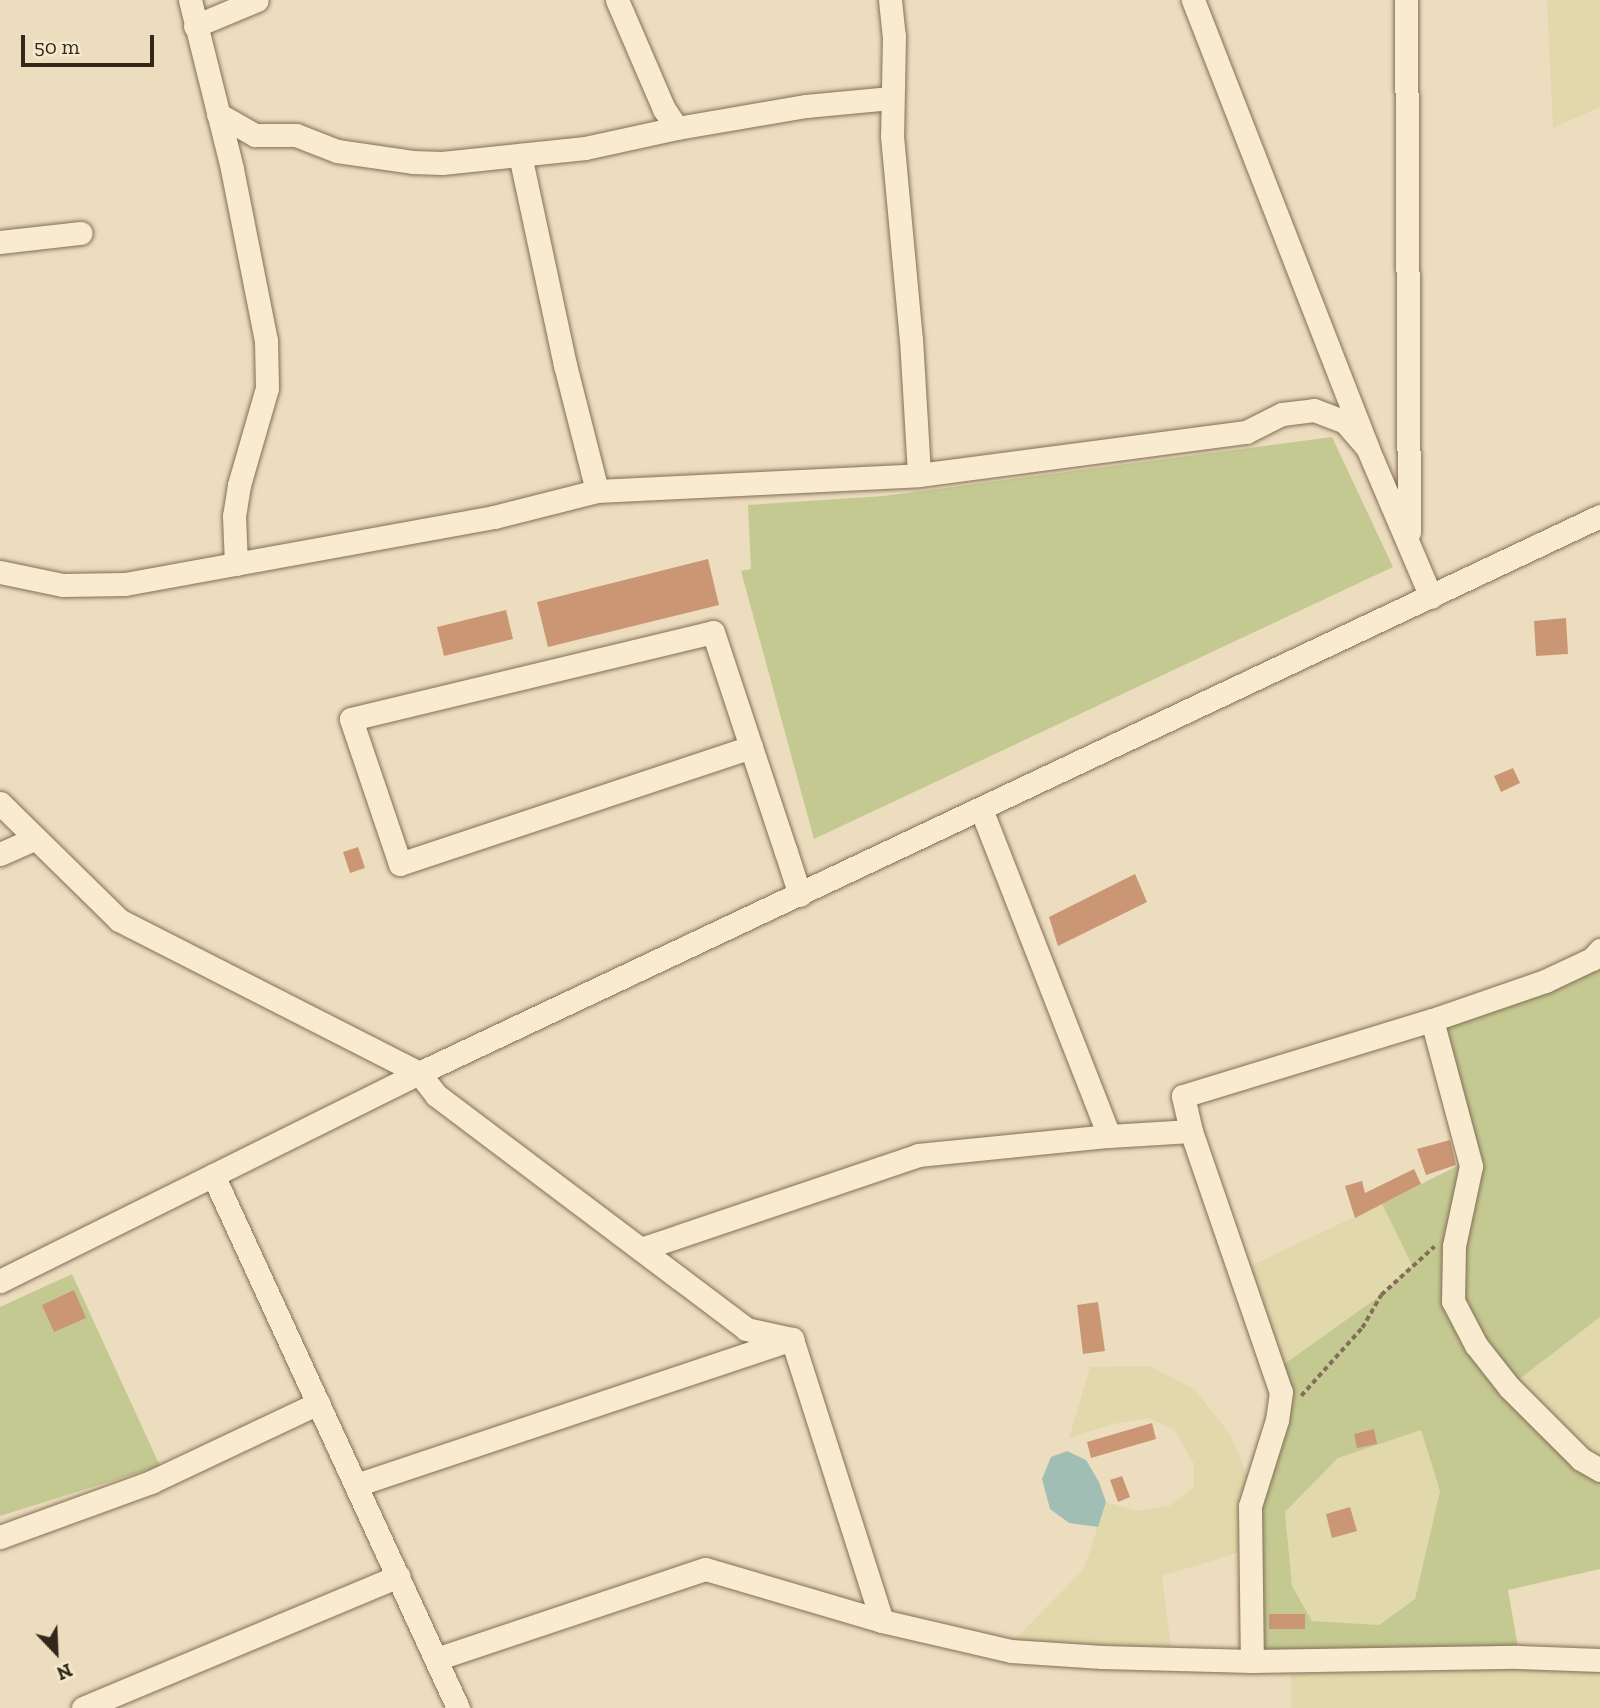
<!DOCTYPE html>
<style>
body{margin:0}
#map{position:relative;width:1600px;height:1708px;overflow:hidden;background:#ecddbe;font-family:"Zilla Slab",serif}
div>[style]{position:absolute}
[style*='--x']{left:calc(var(--x)*1px);top:calc(var(--y)*1px);width:calc(var(--w)*1px);rotate:calc(var(--a)*1deg)}
.farmland>*{inset:0;background:#e1d8ab}
.green>*{inset:0;background:#c4c992}
.water>*{inset:0;background:#a1beb5}
.building>*{inset:0;background:#ca9674}
.path>*{height:3.5px;margin-top:-1.75px;transform-origin:0;background:repeating-linear-gradient(90deg,#846e57 0 5px,transparent 0 8.5px)}
.roads{filter:drop-shadow(0 0 2px #846e57) drop-shadow(0 0 2px #846e57)}
.minor>*{height:23px;margin:-11.5px;padding:0 11.5px;transform-origin:11.5px;border-radius:11.5px;background:#f8ebd0}
span{translate:-50% -50%;white-space:nowrap;text-align:center;line-height:1.15;-webkit-text-stroke:6px #f4e8cd;paint-order:stroke}
.north{position:absolute;left:21px;top:1617px;width:70px;height:70px;-webkit-text-stroke:5px #f4e8cd;paint-order:stroke;rotate:157deg;font-size:19px;font-weight:700;line-height:28px;text-align:center;color:#33271c}
.north::after{content:'';display:block;margin:auto;width:24px;height:32px;background:#33271c;clip-path:polygon(50% 0,100% 100%,50% 72%,0 100%)}
.scale{position:absolute;left:21px;top:35px;width:133px;height:32px;box-sizing:border-box;border:4px solid #33271c;border-top:0;padding-left:9px;font-size:21px;line-height:24px;white-space:nowrap;color:#33271c;-webkit-text-stroke:5px #f4e8cd;paint-order:stroke}
</style>
<div id="map">
<div class="farmland">
<div style="clip-path:polygon(1547px 0,1600px 0,1600px 107px,1553px 128px)"></div>
<div style="clip-path:polygon(1382px 1204px,1412px 1265px,1381px 1295px,1283px 1365px,1250px 1266px)"></div>
<div style="clip-path:polygon(1600px 1317px,1600px 1470px,1509px 1387px)"></div>
<div style="clip-path:polygon(1150px 1366px,1194px 1389px,1230px 1434px,1249px 1480px,1240px 1552px,1162px 1576px,1171px 1648px,1013px 1641px,1084px 1569px,1106px 1502px,1138px 1511px,1171px 1505px,1194px 1487px,1194px 1464px,1174px 1430px,1149px 1418px,1113px 1424px,1069px 1438px,1090px 1367px)"></div>
<div style="clip-path:polygon(1421px 1430px,1440px 1491px,1415px 1599px,1378px 1625px,1312px 1621px,1292px 1586px,1285px 1512px,1338px 1458px)"></div>
<div style="clip-path:polygon(1555px 1668px,1600px 1672px,1600px 1708px,1291px 1708px,1291px 1674px)"></div>
</div>
<div class="green">
<div style="clip-path:polygon(1332px 437px,1393px 567px,814px 839px,741px 571px,751px 569px,748px 505px,884px 496px)"></div>
<div style="clip-path:polygon(evenodd,1600px 950px,1600px 1317px,1509px 1387px,1600px 1470px,1600px 1569px,1508px 1590px,1518px 1647px,1255px 1660px,1250px 1506px,1283px 1365px,1381px 1295px,1412px 1265px,1382px 1204px,1463px 1163px,1432px 1020px,1600px 950px,1421px 1430px,1440px 1491px,1415px 1599px,1379px 1625px,1312px 1621px,1292px 1586px,1285px 1512px,1338px 1458px,1421px 1430px)"></div>
<div style="clip-path:polygon(72px 1274px,160px 1466px,0 1516px,0 1307px)"></div>
</div>
<div class="water">
<div style="clip-path:polygon(1067px 1451px,1086px 1460px,1099px 1482px,1106px 1502px,1098px 1527px,1069px 1523px,1050px 1509px,1042px 1479px,1051px 1457px)"></div>
</div>
<div class="building">
<div style="clip-path:polygon(708px 559px,719px 605px,548px 647px,537px 602px)"></div>
<div style="clip-path:polygon(506px 610px,513px 639px,444px 656px,437px 627px)"></div>
<div style="clip-path:polygon(1566px 618px,1568px 654px,1536px 656px,1534px 621px)"></div>
<div style="clip-path:polygon(1513px 768px,1520px 783px,1501px 792px,1494px 776px)"></div>
<div style="clip-path:polygon(358px 847px,365px 868px,350px 873px,343px 852px)"></div>
<div style="clip-path:polygon(1135px 874px,1147px 902px,1058px 946px,1049px 917px)"></div>
<div style="clip-path:polygon(1450px 1140px,1456px 1165px,1426px 1175px,1417px 1149px)"></div>
<div style="clip-path:polygon(1414px 1169px,1421px 1184px,1355px 1218px,1345px 1186px,1362px 1181px,1365px 1193px)"></div>
<div style="clip-path:polygon(74px 1290px,86px 1318px,54px 1332px,42px 1305px)"></div>
<div style="clip-path:polygon(1098px 1302px,1105px 1351px,1083px 1354px,1077px 1305px)"></div>
<div style="clip-path:polygon(1152px 1423px,1156px 1439px,1091px 1458px,1087px 1442px)"></div>
<div style="clip-path:polygon(1374px 1429px,1377px 1444px,1357px 1448px,1354px 1434px)"></div>
<div style="clip-path:polygon(1122px 1476px,1130px 1497px,1118px 1502px,1110px 1480px)"></div>
<div style="clip-path:polygon(1350px 1507px,1357px 1531px,1332px 1538px,1326px 1514px)"></div>
<div style="clip-path:polygon(1269px 1614px,1305px 1614px,1305px 1629px,1269px 1629px)"></div>
</div>
<div class="path">
<div style="--x:1301;--y:1396;--w:91;--a:-48.1"></div>
<div style="--x:1362;--y:1328;--w:38;--a:-60"></div>
<div style="--x:1381;--y:1295;--w:72;--a:-42.2"></div>
</div>
<div class="roads">
<div class="minor">
<div style="--x:190;--y:0;--w:174;--a:76"></div>
<div style="--x:232;--y:169;--w:174;--a:78.8"></div>
<div style="--x:266;--y:340;--w:48;--a:88.8"></div>
<div style="--x:267;--y:388;--w:101;--a:106.1"></div>
<div style="--x:239;--y:485;--w:31;--a:99"></div>
<div style="--x:234;--y:516;--w:48;--a:87.6"></div>
<div style="--x:617;--y:0;--w:119;--a:66.7"></div>
<div style="--x:664;--y:109;--w:23;--a:56"></div>
<div style="--x:890;--y:0;--w:36;--a:84"></div>
<div style="--x:894;--y:36;--w:100;--a:91.1"></div>
<div style="--x:892;--y:136;--w:204;--a:84.7"></div>
<div style="--x:911;--y:339;--w:136;--a:86.6"></div>
<div style="--x:1193;--y:0;--w:480;--a:68.7"></div>
<div style="--x:1367;--y:447;--w:163;--a:66.9"></div>
<div style="--x:1406;--y:0;--w:532;--a:89.68"></div>
<div style="--x:195;--y:26;--w:67;--a:-22.8"></div>
<div style="--x:218;--y:114;--w:43;--a:29.6"></div>
<div style="--x:255;--y:135;--w:41;--a:0"></div>
<div style="--x:296;--y:135;--w:44;--a:21.3"></div>
<div style="--x:337;--y:151;--w:76;--a:8.3"></div>
<div style="--x:412;--y:162;--w:30;--a:2"></div>
<div style="--x:442;--y:163;--w:144;--a:-6"></div>
<div style="--x:585;--y:148;--w:94;--a:-12.3"></div>
<div style="--x:677;--y:128;--w:131;--a:-9.7"></div>
<div style="--x:806;--y:106;--w:85;--a:-5.4"></div>
<div style="--x:520;--y:155;--w:215;--a:77.9"></div>
<div style="--x:565;--y:365;--w:130;--a:75.7"></div>
<div style="--x:0;--y:242;--w:81;--a:-6.4"></div>
<div style="--x:0;--y:572;--w:64;--a:11.7"></div>
<div style="--x:63;--y:585;--w:62;--a:-0.9"></div>
<div style="--x:125;--y:584;--w:375;--a:-10.3"></div>
<div style="--x:494;--y:517;--w:106;--a:-14.2"></div>
<div style="--x:597;--y:491;--w:322;--a:-2.8"></div>
<div style="--x:919;--y:475;--w:330;--a:-7.5"></div>
<div style="--x:1246;--y:432;--w:40;--a:-26.6"></div>
<div style="--x:1282;--y:414;--w:32;--a:-7"></div>
<div style="--x:1314;--y:410;--w:33;--a:21"></div>
<div style="--x:1345;--y:422;--w:33;--a:49"></div>
<div style="--x:751;--y:747;--w:370;--a:161.6"></div>
<div style="--x:400;--y:864;--w:153;--a:-108.7"></div>
<div style="--x:351;--y:719;--w:372;--a:-13.5"></div>
<div style="--x:713;--y:632;--w:121;--a:71.7"></div>
<div style="--x:751;--y:747;--w:111;--a:71.6"></div>
<div style="--x:786;--y:852;--w:45;--a:72"></div>
<div style="--x:0;--y:803;--w:167;--a:44.5"></div>
<div style="--x:119;--y:920;--w:337;--a:27"></div>
<div style="--x:419;--y:1073;--w:28;--a:52"></div>
<div style="--x:436;--y:1095;--w:388;--a:37"></div>
<div style="--x:746;--y:1329;--w:47;--a:12.3"></div>
<div style="--x:792;--y:1339;--w:296;--a:72.3"></div>
<div style="--x:882;--y:1621;--w:184;--a:-163.6"></div>
<div style="--x:705;--y:1569;--w:284;--a:161.5"></div>
<div style="--x:981;--y:809;--w:351;--a:68.6"></div>
<div style="--x:0;--y:854;--w:39;--a:-24"></div>
<div style="--x:1432;--y:1020;--w:151;--a:75"></div>
<div style="--x:1471;--y:1166;--w:82;--a:102"></div>
<div style="--x:1454;--y:1246;--w:55;--a:91"></div>
<div style="--x:1453;--y:1301;--w:50;--a:62.4"></div>
<div style="--x:1476;--y:1345;--w:53;--a:51.8"></div>
<div style="--x:1509;--y:1387;--w:102;--a:45"></div>
<div style="--x:1581;--y:1459;--w:22;--a:30"></div>
<div style="--x:1191;--y:1131;--w:36;--a:-103"></div>
<div style="--x:1183;--y:1096;--w:260;--a:-17"></div>
<div style="--x:1432;--y:1020;--w:120;--a:-19"></div>
<div style="--x:1545;--y:981;--w:52;--a:-25.1"></div>
<div style="--x:1592;--y:959;--w:12;--a:-48"></div>
<div style="--x:213;--y:1175;--w:587;--a:65.31"></div>
<div style="--x:641;--y:1249;--w:293;--a:-18.7"></div>
<div style="--x:918;--y:1155;--w:192;--a:-5.7"></div>
<div style="--x:1109;--y:1136;--w:82;--a:-3.5"></div>
<div style="--x:1191;--y:1131;--w:276;--a:71"></div>
<div style="--x:1281;--y:1392;--w:28;--a:98"></div>
<div style="--x:1277;--y:1420;--w:90;--a:107.4"></div>
<div style="--x:1250;--y:1506;--w:155;--a:89.3"></div>
<div style="--x:0;--y:1281;--w:468;--a:-26.4"></div>
<div style="--x:419;--y:1073;--w:1306;--a:-25.25"></div>
<div style="--x:356;--y:1485;--w:460;--a:-18.5"></div>
<div style="--x:0;--y:1537;--w:161;--a:-20"></div>
<div style="--x:151;--y:1482;--w:185;--a:-25.3"></div>
<div style="--x:882;--y:1621;--w:132;--a:13.1"></div>
<div style="--x:1011;--y:1651;--w:91;--a:3.8"></div>
<div style="--x:1102;--y:1657;--w:150;--a:1.5"></div>
<div style="--x:1252;--y:1661;--w:266;--a:-0.9"></div>
<div style="--x:1518;--y:1657;--w:82;--a:2.1"></div>
<div style="--x:83;--y:1708;--w:342;--a:-22.7"></div>
</div>
</div>
<div class="north">N</div>
<div class="scale">50 m</div>
</div>
